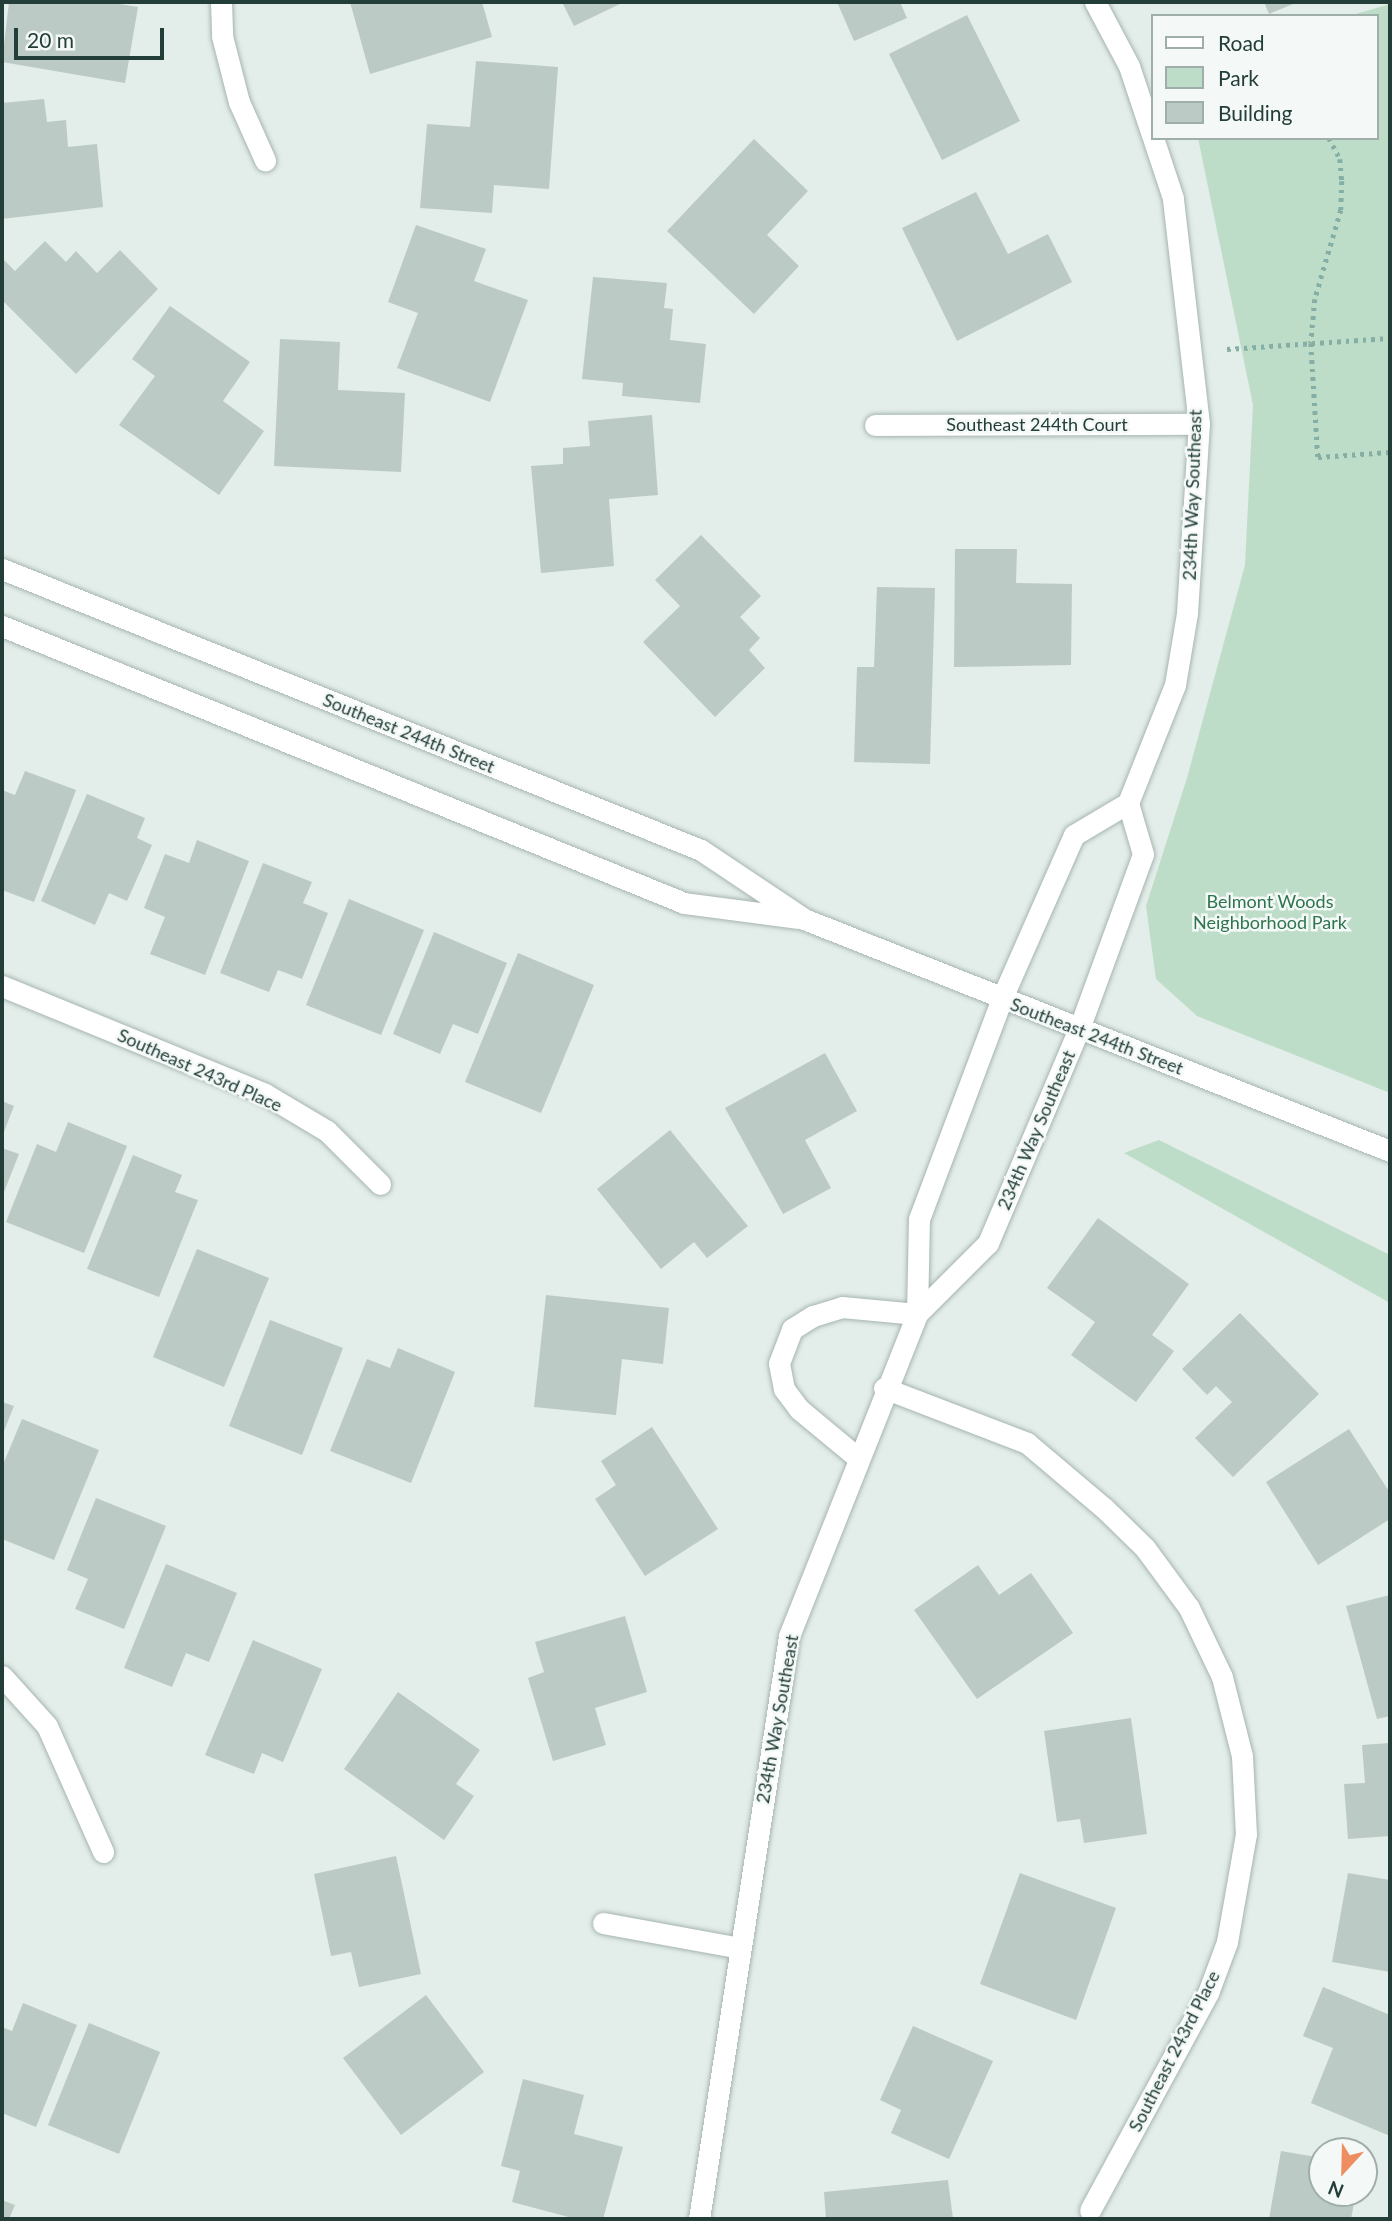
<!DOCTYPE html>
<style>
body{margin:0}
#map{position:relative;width:1392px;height:2221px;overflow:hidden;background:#e3ede9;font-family:Lato,sans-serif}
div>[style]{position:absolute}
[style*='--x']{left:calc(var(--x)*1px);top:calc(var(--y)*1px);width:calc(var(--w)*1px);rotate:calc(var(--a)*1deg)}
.green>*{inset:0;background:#bdddc8}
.building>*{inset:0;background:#bccac5}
.path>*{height:4.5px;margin-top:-2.25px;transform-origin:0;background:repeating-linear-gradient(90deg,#85afa5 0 3.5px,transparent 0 8.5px)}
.roads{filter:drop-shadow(0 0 2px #a6b5b1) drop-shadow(0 0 2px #a6b5b1)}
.street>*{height:21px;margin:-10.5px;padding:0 10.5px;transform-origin:10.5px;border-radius:10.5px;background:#fff}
span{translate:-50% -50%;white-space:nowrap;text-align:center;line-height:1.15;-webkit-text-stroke:5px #f4f9f7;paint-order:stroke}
.street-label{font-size:18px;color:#233e39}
.park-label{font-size:18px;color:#2e744e}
.frame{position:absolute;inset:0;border:4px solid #233e39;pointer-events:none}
.legend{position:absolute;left:1151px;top:14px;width:228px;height:126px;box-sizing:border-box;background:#f4f9f7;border:2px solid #a0aeab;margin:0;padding:9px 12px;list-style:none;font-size:21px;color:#233e39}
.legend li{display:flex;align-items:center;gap:14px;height:35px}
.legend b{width:35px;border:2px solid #a0aeab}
.north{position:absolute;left:1308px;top:2137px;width:70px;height:70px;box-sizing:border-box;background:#f4f9f7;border:2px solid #a0aeab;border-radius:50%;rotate:202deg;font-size:19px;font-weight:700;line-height:28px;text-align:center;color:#233e39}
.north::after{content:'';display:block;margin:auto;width:24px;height:32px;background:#ee8d60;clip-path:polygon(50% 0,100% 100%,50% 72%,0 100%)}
.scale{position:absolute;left:14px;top:28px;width:150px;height:32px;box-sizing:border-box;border:4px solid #233e39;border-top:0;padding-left:9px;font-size:21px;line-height:24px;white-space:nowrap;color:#233e39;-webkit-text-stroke:5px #f4f9f7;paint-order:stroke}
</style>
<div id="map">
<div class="green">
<div style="clip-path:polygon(1390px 4px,1390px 1093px,1197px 1016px,1156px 979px,1146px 906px,1187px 778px,1245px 565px,1253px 405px,1198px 138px,1376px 138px,1376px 16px,1349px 16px)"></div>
<div style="clip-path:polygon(1159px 1140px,1390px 1255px,1390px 1303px,1124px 1153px)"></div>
</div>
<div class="building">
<div style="clip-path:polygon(9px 2px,107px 2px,138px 7px,125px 83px,2px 62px)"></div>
<div style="clip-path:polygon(350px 2px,482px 2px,492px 37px,370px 74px)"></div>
<div style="clip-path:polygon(562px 2px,624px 2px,574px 26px)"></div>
<div style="clip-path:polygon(837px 2px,900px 2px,907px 18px,854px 41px)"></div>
<div style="clip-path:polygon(1264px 2px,1298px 2px,1269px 14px)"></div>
<div style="clip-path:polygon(967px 15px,1020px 121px,942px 160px,889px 54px)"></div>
<div style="clip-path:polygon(476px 61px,558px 67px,549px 189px,494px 185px,492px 213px,420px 208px,427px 124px,470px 127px)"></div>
<div style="clip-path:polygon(44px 99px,47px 122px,66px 120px,68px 147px,97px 144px,103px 207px,2px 219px,2px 103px)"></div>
<div style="clip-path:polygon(754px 139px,808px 191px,767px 235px,799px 266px,754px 314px,667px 231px)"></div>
<div style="clip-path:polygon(976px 192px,1008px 254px,1048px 234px,1072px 282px,957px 341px,902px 228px)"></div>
<div style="clip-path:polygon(416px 225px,486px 249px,474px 281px,528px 300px,490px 402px,397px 368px,418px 313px,388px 302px)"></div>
<div style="clip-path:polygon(45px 241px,66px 262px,76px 251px,97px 273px,120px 250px,158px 289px,76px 374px,2px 300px,2px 258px,15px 271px)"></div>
<div style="clip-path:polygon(593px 277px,667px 283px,664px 308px,673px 309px,670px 340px,706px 344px,700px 403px,622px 396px,623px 383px,582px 379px)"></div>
<div style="clip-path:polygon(170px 306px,250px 362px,223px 401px,264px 431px,219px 495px,119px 425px,155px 376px,132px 359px)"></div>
<div style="clip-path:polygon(280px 339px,340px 342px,338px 390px,405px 393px,401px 472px,274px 466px)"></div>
<div style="clip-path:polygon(652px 415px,658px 495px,609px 499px,614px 566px,541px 573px,531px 466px,563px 464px,563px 448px,590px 446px,588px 421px)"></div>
<div style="clip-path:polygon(701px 535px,761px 596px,740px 617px,760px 638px,749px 650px,765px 668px,715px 717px,643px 642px,680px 606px,655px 580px)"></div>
<div style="clip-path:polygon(955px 549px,1017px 549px,1016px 583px,1072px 584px,1071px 665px,954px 667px)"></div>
<div style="clip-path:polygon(877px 587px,935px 588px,930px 764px,854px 762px,857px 667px,874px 667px)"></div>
<div style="clip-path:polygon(25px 771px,76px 790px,34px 902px,2px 890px,2px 790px,15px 795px)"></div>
<div style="clip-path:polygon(87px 794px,145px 818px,137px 838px,152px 845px,127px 901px,109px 893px,95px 925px,41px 901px)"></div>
<div style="clip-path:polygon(197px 840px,249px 861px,205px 975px,150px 954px,165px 917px,144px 908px,165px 854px,189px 863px)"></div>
<div style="clip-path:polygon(263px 863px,312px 882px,303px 903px,328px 913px,302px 979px,278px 970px,269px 992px,220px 973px)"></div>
<div style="clip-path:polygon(349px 899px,424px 930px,381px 1035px,306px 1005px)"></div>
<div style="clip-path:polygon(434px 932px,507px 963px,478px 1034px,453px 1024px,440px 1054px,393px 1034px)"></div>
<div style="clip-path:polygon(518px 953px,594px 985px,541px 1113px,465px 1082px)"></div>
<div style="clip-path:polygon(825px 1053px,857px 1111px,805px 1140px,831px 1188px,783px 1214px,725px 1108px)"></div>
<div style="clip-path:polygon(2px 1101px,14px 1106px,2px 1137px)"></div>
<div style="clip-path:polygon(68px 1122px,127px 1146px,84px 1253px,6px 1222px,37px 1144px,56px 1152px)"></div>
<div style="clip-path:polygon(670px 1130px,748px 1226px,707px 1258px,694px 1242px,661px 1269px,597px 1189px)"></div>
<div style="clip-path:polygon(2px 1148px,19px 1154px,2px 1197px)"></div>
<div style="clip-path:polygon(133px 1155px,182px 1175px,175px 1192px,198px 1200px,159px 1297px,87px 1269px)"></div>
<div style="clip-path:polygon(1098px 1218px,1189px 1284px,1152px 1335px,1174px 1351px,1136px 1402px,1071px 1355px,1095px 1322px,1047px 1288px)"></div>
<div style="clip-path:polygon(197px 1249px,269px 1278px,224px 1387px,153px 1357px)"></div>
<div style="clip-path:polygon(546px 1295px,669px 1308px,663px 1364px,622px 1359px,616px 1415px,534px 1407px)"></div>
<div style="clip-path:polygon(1240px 1313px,1319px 1394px,1233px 1477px,1195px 1438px,1232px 1402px,1216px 1386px,1207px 1395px,1182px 1369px)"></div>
<div style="clip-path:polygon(270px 1320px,343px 1348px,302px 1455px,229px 1426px)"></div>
<div style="clip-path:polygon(398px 1348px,455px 1372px,411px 1483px,330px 1451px,367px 1359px,390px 1368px)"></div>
<div style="clip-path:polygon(2px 1402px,14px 1406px,2px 1436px)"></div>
<div style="clip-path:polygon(22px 1419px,99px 1450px,54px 1560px,2px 1539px,2px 1467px)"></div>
<div style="clip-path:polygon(652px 1427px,718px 1529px,645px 1576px,595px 1499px,616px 1485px,601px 1461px)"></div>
<div style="clip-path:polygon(1349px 1429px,1390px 1493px,1390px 1519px,1318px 1565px,1266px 1482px)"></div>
<div style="clip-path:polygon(96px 1498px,166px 1526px,124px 1629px,75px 1609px,88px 1579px,67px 1570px)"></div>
<div style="clip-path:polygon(166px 1564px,237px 1593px,209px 1662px,186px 1653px,172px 1687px,124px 1668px)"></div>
<div style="clip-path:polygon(978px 1565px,999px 1595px,1031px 1573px,1073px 1633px,977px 1699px,914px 1610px)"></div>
<div style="clip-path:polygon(1390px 1595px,1390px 1716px,1377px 1719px,1346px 1606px)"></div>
<div style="clip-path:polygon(625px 1616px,647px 1692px,595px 1708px,606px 1745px,553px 1761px,528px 1678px,544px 1672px,535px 1642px)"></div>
<div style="clip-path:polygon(253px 1640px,322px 1669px,283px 1762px,262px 1753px,254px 1774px,205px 1755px)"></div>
<div style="clip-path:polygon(398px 1692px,480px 1750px,456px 1784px,474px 1796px,444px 1840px,344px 1769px)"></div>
<div style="clip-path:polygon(1131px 1718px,1147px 1834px,1084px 1843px,1080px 1819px,1057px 1822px,1044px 1731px)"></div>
<div style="clip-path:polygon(1390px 1743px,1390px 1836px,1348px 1839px,1344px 1784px,1365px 1783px,1362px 1745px)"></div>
<div style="clip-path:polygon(396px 1856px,421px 1974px,359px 1987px,351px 1952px,331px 1956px,314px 1874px)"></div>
<div style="clip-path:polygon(1020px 1873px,1116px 1908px,1076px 2020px,980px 1984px)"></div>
<div style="clip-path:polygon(1348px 1873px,1390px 1880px,1390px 1972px,1332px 1962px)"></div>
<div style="clip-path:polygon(1323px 1987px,1390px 2015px,1390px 2136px,1311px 2103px,1333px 2048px,1303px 2036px)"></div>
<div style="clip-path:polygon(426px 1995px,484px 2072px,401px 2135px,343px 2058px)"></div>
<div style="clip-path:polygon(23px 2003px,77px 2025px,36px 2127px,2px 2113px,2px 2027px,12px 2031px)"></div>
<div style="clip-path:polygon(89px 2023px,160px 2052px,119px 2154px,48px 2125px)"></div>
<div style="clip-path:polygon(913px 2026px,993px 2061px,949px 2159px,891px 2133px,901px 2110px,880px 2100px)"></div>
<div style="clip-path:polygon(523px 2079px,584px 2095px,574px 2134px,623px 2147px,603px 2219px,576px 2219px,512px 2202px,520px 2171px,501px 2166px)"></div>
<div style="clip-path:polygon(1281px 2151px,1322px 2158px,1322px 2193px,1356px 2193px,1351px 2219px,1269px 2219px)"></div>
<div style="clip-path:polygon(948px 2180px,953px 2219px,826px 2219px,824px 2192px)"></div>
<div style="clip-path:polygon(2px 2200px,15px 2205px,9px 2219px,2px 2219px)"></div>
</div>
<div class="path">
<div style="--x:1329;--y:138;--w:24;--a:62"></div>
<div style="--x:1340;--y:159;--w:22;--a:85"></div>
<div style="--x:1342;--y:181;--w:29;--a:92"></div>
<div style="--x:1341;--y:210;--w:93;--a:106.3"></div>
<div style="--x:1315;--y:299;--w:44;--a:95.2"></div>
<div style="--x:1311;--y:343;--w:114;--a:86.5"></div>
<div style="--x:1318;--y:457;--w:72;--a:-4"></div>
<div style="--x:1227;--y:349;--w:163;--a:-3.9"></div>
</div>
<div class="roads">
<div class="street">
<div style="--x:221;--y:2;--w:34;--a:88"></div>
<div style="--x:222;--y:36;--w:68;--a:75.6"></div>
<div style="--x:239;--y:102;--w:64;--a:65.9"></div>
<div style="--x:1095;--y:2;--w:72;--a:62"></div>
<div style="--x:1129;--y:66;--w:73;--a:71.6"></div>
<div style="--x:875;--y:425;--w:324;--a:-0.2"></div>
<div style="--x:2;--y:569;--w:753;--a:21.9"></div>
<div style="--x:701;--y:850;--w:124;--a:33.8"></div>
<div style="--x:804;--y:919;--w:630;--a:21.6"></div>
<div style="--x:2;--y:626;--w:736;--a:22.1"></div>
<div style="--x:684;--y:903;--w:115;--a:7.5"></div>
<div style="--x:2;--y:986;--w:284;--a:22.3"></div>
<div style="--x:265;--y:1094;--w:72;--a:30.8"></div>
<div style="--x:327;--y:1131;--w:75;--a:45"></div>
<div style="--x:917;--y:1314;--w:95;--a:-88.8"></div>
<div style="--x:919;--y:1219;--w:236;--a:-69.4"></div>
<div style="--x:1002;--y:998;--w:178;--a:-66.2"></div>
<div style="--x:1074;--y:835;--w:63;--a:-30.7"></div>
<div style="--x:1128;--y:803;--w:127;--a:-68.3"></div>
<div style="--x:1175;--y:685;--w:73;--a:-80.5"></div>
<div style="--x:1187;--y:613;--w:189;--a:-86.4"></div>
<div style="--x:1199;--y:424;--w:227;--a:-96.6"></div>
<div style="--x:1173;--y:198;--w:63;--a:-108.4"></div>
<div style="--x:884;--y:1388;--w:153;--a:21"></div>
<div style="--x:1027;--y:1443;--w:101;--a:40.2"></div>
<div style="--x:1104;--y:1508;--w:57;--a:44.3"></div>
<div style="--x:1145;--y:1548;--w:74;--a:53.7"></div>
<div style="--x:1189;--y:1608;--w:76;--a:64.4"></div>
<div style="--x:1222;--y:1677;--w:81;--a:75.8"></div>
<div style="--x:1242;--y:1756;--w:78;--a:87.1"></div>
<div style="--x:1246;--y:1834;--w:110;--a:100"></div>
<div style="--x:1227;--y:1942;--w:54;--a:110.4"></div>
<div style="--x:1208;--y:1993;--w:247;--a:118.5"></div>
<div style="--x:858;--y:1458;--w:77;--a:-140.3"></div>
<div style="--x:799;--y:1409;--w:25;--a:-127"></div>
<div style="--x:784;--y:1389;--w:26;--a:-101"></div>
<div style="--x:779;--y:1363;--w:36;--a:-69"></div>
<div style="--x:792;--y:1329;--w:25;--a:-32"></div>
<div style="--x:813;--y:1316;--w:30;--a:-17"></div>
<div style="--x:842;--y:1307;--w:75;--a:5.3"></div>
<div style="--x:2;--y:1676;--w:67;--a:48"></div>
<div style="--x:47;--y:1726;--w:138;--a:66"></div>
<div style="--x:603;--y:1923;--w:139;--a:10.3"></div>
<div style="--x:699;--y:2219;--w:590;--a:-81.22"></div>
<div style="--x:789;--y:1636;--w:347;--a:-68.3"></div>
<div style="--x:917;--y:1314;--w:100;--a:-45"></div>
<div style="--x:988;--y:1243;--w:233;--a:-67"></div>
<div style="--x:1079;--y:1029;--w:186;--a:-69.9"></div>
<div style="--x:1143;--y:854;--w:53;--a:-106.4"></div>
</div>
</div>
<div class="street-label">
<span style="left:1037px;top:424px">Southeast 244th Court</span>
<span style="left:1192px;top:495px;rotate:-88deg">234th Way Southeast</span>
<span style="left:409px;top:733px;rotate:22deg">Southeast 244th Street</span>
<span style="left:1097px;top:1036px;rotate:21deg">Southeast 244th Street</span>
<span style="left:200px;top:1070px;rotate:24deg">Southeast 243rd Place</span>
<span style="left:1036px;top:1130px;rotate:-67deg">234th Way Southeast</span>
<span style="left:777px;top:1719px;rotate:-80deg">234th Way Southeast</span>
<span style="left:1174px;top:2051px;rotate:-63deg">Southeast 243rd Place</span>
</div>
<div class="park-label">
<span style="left:1270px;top:912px">Belmont Woods<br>Neighborhood Park</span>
</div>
<div class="frame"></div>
<ul class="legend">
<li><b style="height:9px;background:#fff"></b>Road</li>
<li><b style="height:19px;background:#bdddc8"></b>Park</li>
<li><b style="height:19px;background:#bccac5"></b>Building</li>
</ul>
<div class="north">N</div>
<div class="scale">20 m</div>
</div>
